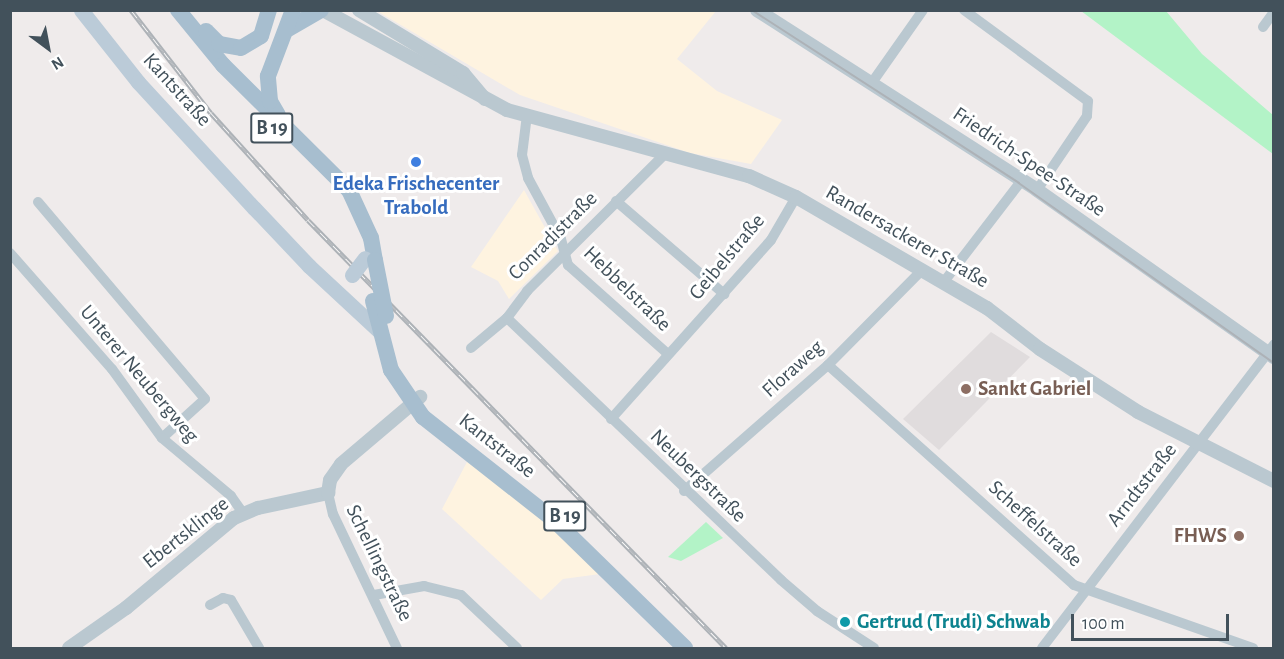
<!DOCTYPE html>
<meta charset="utf-8">
<style>
body{margin:0}
#map{position:relative;width:1284px;height:659px;overflow:hidden;background:#efebeb;font-family:"Alegreya Sans",sans-serif}
div>[style]{position:absolute}
[style*='--x']{left:calc(var(--x)*1px);top:calc(var(--y)*1px);width:calc(var(--w)*1px);rotate:calc(var(--a)*1deg)}
.commercial>*{inset:0;background:#fef3e0}
.education>*{inset:0;background:#e0dcdd}
.green>*{inset:0;background:#b3f3c7}
.minor>*{height:10px;margin:-5px;padding:0 5px;transform-origin:5px;border-radius:5px;background:#bac8d0}
.tertiary>*{height:14px;margin:-7px;padding:0 7px;transform-origin:7px;border-radius:7px;background:#bac8d0}
.secondary>*{height:15px;margin:-7.5px;padding:0 7.5px;transform-origin:7.5px;border-radius:7.5px;background:#bbcbd8}
.primary>*{height:16px;margin:-8px;padding:0 8px;transform-origin:8px;border-radius:8px;background:#a7becf}
.tram>*{height:1.5px;margin:-0.75px;padding:0 0.75px;transform-origin:0.75px;border-radius:0.75px;background:#adb2b7}
.rail>*{height:5px;margin-top:-2.5px;transform-origin:0;background:repeating-linear-gradient(90deg,#fff 0 9px,#adb2b7 0 18px);box-sizing:border-box;border-block:2px solid #adb2b7}
.secondary-bridge>*{height:15px;margin:-7.5px;padding:0 7.5px;transform-origin:7.5px;border-radius:7.5px;background:#bbcbd8}
.primary-bridge>*{height:16px;margin:-8px;padding:0 8px;transform-origin:8px;border-radius:8px;background:#a7becf}
.dots>*{width:16px;height:16px;translate:-50% -50%;box-sizing:border-box;border:3px solid #fff;border-radius:50%}
span{translate:-50% -50%;white-space:nowrap;text-align:center;line-height:1.15;-webkit-text-stroke:6px #fff;paint-order:stroke}
.shield-label span{padding:2px 4px;background:#fff;border:2px solid;border-radius:4px;-webkit-text-stroke-width:0}
.shield-label{font-size:20px;color:#42515b;font-weight:700}
.street-label{font-size:21px;color:#42515b}
.shop-label{font-size:21px;color:#366cbe;font-weight:700}
.education-label{font-size:21px;color:#785e54;font-weight:700}
.left{translate:0 -50%;text-align:left}
.right{translate:-100% -50%;text-align:right}
.culture-label{font-size:21px;color:#0d838f;font-weight:700}
.frame{position:absolute;inset:0;border:12px solid #42515b;pointer-events:none}
.north{position:absolute;left:18px;top:18px;width:60px;height:60px;-webkit-text-stroke:4px #fff;paint-order:stroke;rotate:148deg;font-size:16px;font-weight:700;line-height:24px;text-align:center;color:#42515b}
.north::after{content:'';display:block;margin:auto;width:21px;height:27px;background:#42515b;clip-path:polygon(50% 0,100% 100%,50% 72%,0 100%)}
.scale{position:absolute;left:1071px;top:614px;width:158px;height:27px;box-sizing:border-box;border:3px solid #42515b;border-top:0;padding-left:8px;font-size:18px;line-height:21px;white-space:nowrap;color:#42515b;-webkit-text-stroke:4px #fff;paint-order:stroke}
</style>
<div id="map">
<div class="commercial">
<div style="clip-path:polygon(377px 11px,716px 11px,677px 59px,717px 91px,782px 120px,751px 164px,690px 153px,520px 95px)"></div>
<div style="clip-path:polygon(524px 190px,558px 251px,509px 299px,498px 281px,471px 267px)"></div>
<div style="clip-path:polygon(467px 462px,527px 505px,600px 574px,563px 579px,541px 600px,442px 509px)"></div>
</div>
<div class="education">
<div style="clip-path:polygon(991px 332px,1030px 357px,939px 450px,903px 419px)"></div>
</div>
<div class="green">
<div style="clip-path:polygon(1081px 11px,1166px 11px,1202px 54px,1273px 115px,1273px 154px)"></div>
<div style="clip-path:polygon(706px 522px,723px 538px,681px 561px,668px 557px)"></div>
</div>
<div class="minor">
<div style="--x:964;--y:10;--w:154;--a:36.3"></div>
<div style="--x:1088;--y:101;--w:15;--a:94"></div>
<div style="--x:1087;--y:116;--w:89;--a:124"></div>
<div style="--x:1263;--y:27;--w:19;--a:-54"></div>
<div style="--x:871;--y:84;--w:90;--a:-54.9"></div>
<div style="--x:527;--y:115;--w:40;--a:97.1"></div>
<div style="--x:522;--y:155;--w:24;--a:75"></div>
<div style="--x:528;--y:178;--w:69;--a:61.6"></div>
<div style="--x:561;--y:239;--w:27;--a:75"></div>
<div style="--x:568;--y:265;--w:134;--a:41.7"></div>
<div style="--x:616;--y:201;--w:143;--a:40.7"></div>
<div style="--x:38;--y:202;--w:258;--a:49.7"></div>
<div style="--x:205;--y:399;--w:58;--a:137.8"></div>
<div style="--x:10;--y:253;--w:154;--a:48.7"></div>
<div style="--x:112;--y:369;--w:85;--a:54.1"></div>
<div style="--x:162;--y:438;--w:90;--a:40"></div>
<div style="--x:231;--y:496;--w:21;--a:55"></div>
<div style="--x:943;--y:283;--w:130;--a:-52.5"></div>
<div style="--x:507;--y:318;--w:379;--a:43.7"></div>
<div style="--x:781;--y:580;--w:48;--a:40.7"></div>
<div style="--x:817;--y:611;--w:68;--a:33"></div>
<div style="--x:471;--y:348;--w:47;--a:-39.8"></div>
<div style="--x:507;--y:318;--w:34;--a:-53"></div>
<div style="--x:527;--y:291;--w:196;--a:-44.8"></div>
<div style="--x:828;--y:365;--w:330;--a:41.8"></div>
<div style="--x:1074;--y:585;--w:190;--a:19.4"></div>
<div style="--x:611;--y:419;--w:240;--a:-48.2"></div>
<div style="--x:771;--y:240;--w:50;--a:-59.8"></div>
<div style="--x:684;--y:491;--w:191;--a:-41.2"></div>
<div style="--x:828;--y:365;--w:132;--a:-45.3"></div>
<div style="--x:328;--y:493;--w:22;--a:77"></div>
<div style="--x:333;--y:514;--w:148;--a:64.5"></div>
<div style="--x:374;--y:595;--w:51;--a:-10.2"></div>
<div style="--x:424;--y:586;--w:38;--a:14"></div>
<div style="--x:461;--y:595;--w:77;--a:43.4"></div>
<div style="--x:210;--y:605;--w:15;--a:-28"></div>
<div style="--x:223;--y:598;--w:8;--a:14"></div>
<div style="--x:231;--y:600;--w:56;--a:59.7"></div>
<div style="--x:1042;--y:648;--w:382;--a:-52.6"></div>
</div>
<div class="tertiary">
<div style="--x:323;--y:10;--w:209;--a:28.5"></div>
<div style="--x:507;--y:110;--w:251;--a:15.3"></div>
<div style="--x:749;--y:176;--w:51;--a:24.1"></div>
<div style="--x:796;--y:197;--w:221;--a:30.2"></div>
<div style="--x:987;--y:308;--w:67;--a:37.7"></div>
<div style="--x:1040;--y:349;--w:117;--a:32.7"></div>
<div style="--x:1138;--y:412;--w:153;--a:26.9"></div>
<div style="--x:359;--y:10;--w:122;--a:31.2"></div>
<div style="--x:463;--y:73;--w:34;--a:50"></div>
<div style="--x:757;--y:10;--w:333;--a:32.7"></div>
<div style="--x:1037;--y:190;--w:290;--a:35.2"></div>
<div style="--x:69;--y:648;--w:70;--a:-35.1"></div>
<div style="--x:126;--y:608;--w:141;--a:-39.8"></div>
<div style="--x:234;--y:518;--w:26;--a:-23"></div>
<div style="--x:258;--y:508;--w:72;--a:-12.1"></div>
<div style="--x:328;--y:493;--w:13;--a:-81"></div>
<div style="--x:330;--y:480;--w:19;--a:-55"></div>
<div style="--x:341;--y:464;--w:104;--a:-40.3"></div>
</div>
<div class="secondary">
<div style="--x:81;--y:10;--w:92;--a:51.6"></div>
<div style="--x:138;--y:82;--w:171;--a:47.4"></div>
<div style="--x:254;--y:208;--w:80;--a:46.5"></div>
<div style="--x:309;--y:266;--w:96;--a:42.9"></div>
</div>
<div class="primary">
<div style="--x:178;--y:10;--w:71;--a:50.7"></div>
<div style="--x:223;--y:65;--w:177;--a:44.8"></div>
<div style="--x:349;--y:190;--w:53;--a:65.4"></div>
<div style="--x:371;--y:238;--w:22;--a:80"></div>
<div style="--x:288;--y:29;--w:38;--a:-30"></div>
<div style="--x:206;--y:31;--w:18;--a:45"></div>
<div style="--x:219;--y:44;--w:22;--a:10"></div>
<div style="--x:241;--y:48;--w:23;--a:-31"></div>
<div style="--x:261;--y:36;--w:27;--a:-73"></div>
<div style="--x:278;--y:115;--w:16;--a:-120"></div>
<div style="--x:270;--y:101;--w:25;--a:-95"></div>
<div style="--x:268;--y:76;--w:71;--a:-69.3"></div>
<div style="--x:373;--y:301;--w:71;--a:75.4"></div>
<div style="--x:391;--y:370;--w:57;--a:55.8"></div>
<div style="--x:423;--y:417;--w:167;--a:38.2"></div>
<div style="--x:554;--y:520;--w:183;--a:44.3"></div>
</div>
<div class="tram">
<div style="--x:752;--y:10;--w:318;--a:32.9"></div>
<div style="--x:1019;--y:183;--w:312;--a:35.2"></div>
</div>
<div class="rail">
<div style="--x:131;--y:10;--w:130;--a:52.2"></div>
<div style="--x:211;--y:113;--w:144;--a:47.8"></div>
<div style="--x:308;--y:220;--w:598;--a:45.68"></div>
</div>
<div class="secondary-bridge">
<div style="--x:352;--y:275;--w:21;--a:-53"></div>
</div>
<div class="primary-bridge">
<div style="--x:375;--y:260;--w:57;--a:78.9"></div>
</div>
<div class="dots">
<div style="left:416px;top:162px;background:#3f7fe0"></div>
<div style="left:966px;top:389px;background:#8d6e63"></div>
<div style="left:1239px;top:536px;background:#8d6e63"></div>
<div style="left:845px;top:622px;background:#0f9aa8"></div>
</div>
<div class="shield-label">
<span style="left:272px;top:128px">B 19</span>
<span style="left:565px;top:516px">B 19</span>
</div>
<div class="street-label">
<span style="left:177px;top:90px;rotate:48deg">Kantstraße</span>
<span style="left:1029px;top:162px;rotate:34deg">Friedrich-Spee-Straße</span>
<span style="left:553px;top:236px;rotate:-45deg">Conradistraße</span>
<span style="left:907px;top:237px;rotate:30deg">Randersackerer Straße</span>
<span style="left:727px;top:257px;rotate:-50deg">Geibelstraße</span>
<span style="left:627px;top:289px;rotate:44deg">Hebbelstraße</span>
<span style="left:793px;top:369px;rotate:-42deg">Floraweg</span>
<span style="left:139px;top:374px;rotate:50deg">Unterer Neubergweg</span>
<span style="left:497px;top:446px;rotate:38deg">Kantstraße</span>
<span style="left:698px;top:476px;rotate:44deg">Neubergstraße</span>
<span style="left:1142px;top:485px;rotate:-52deg">Arndtstraße</span>
<span style="left:1035px;top:524px;rotate:42deg">Scheffelstraße</span>
<span style="left:186px;top:533px;rotate:-38deg">Ebertsklinge</span>
<span style="left:379px;top:563px;rotate:64deg">Schellingstraße</span>
</div>
<div class="shop-label">
<span style="left:416px;top:196px">Edeka Frischecenter<br>Trabold</span>
</div>
<div class="education-label">
<span class="left" style="left:978px;top:389px">Sankt Gabriel</span>
<span class="right" style="left:1227px;top:536px">FHWS</span>
</div>
<div class="culture-label">
<span class="left" style="left:857px;top:622px">Gertrud (Trudi) Schwab</span>
</div>
<div class="frame"></div>
<div class="north">N</div>
<div class="scale">100 m</div>
</div>
